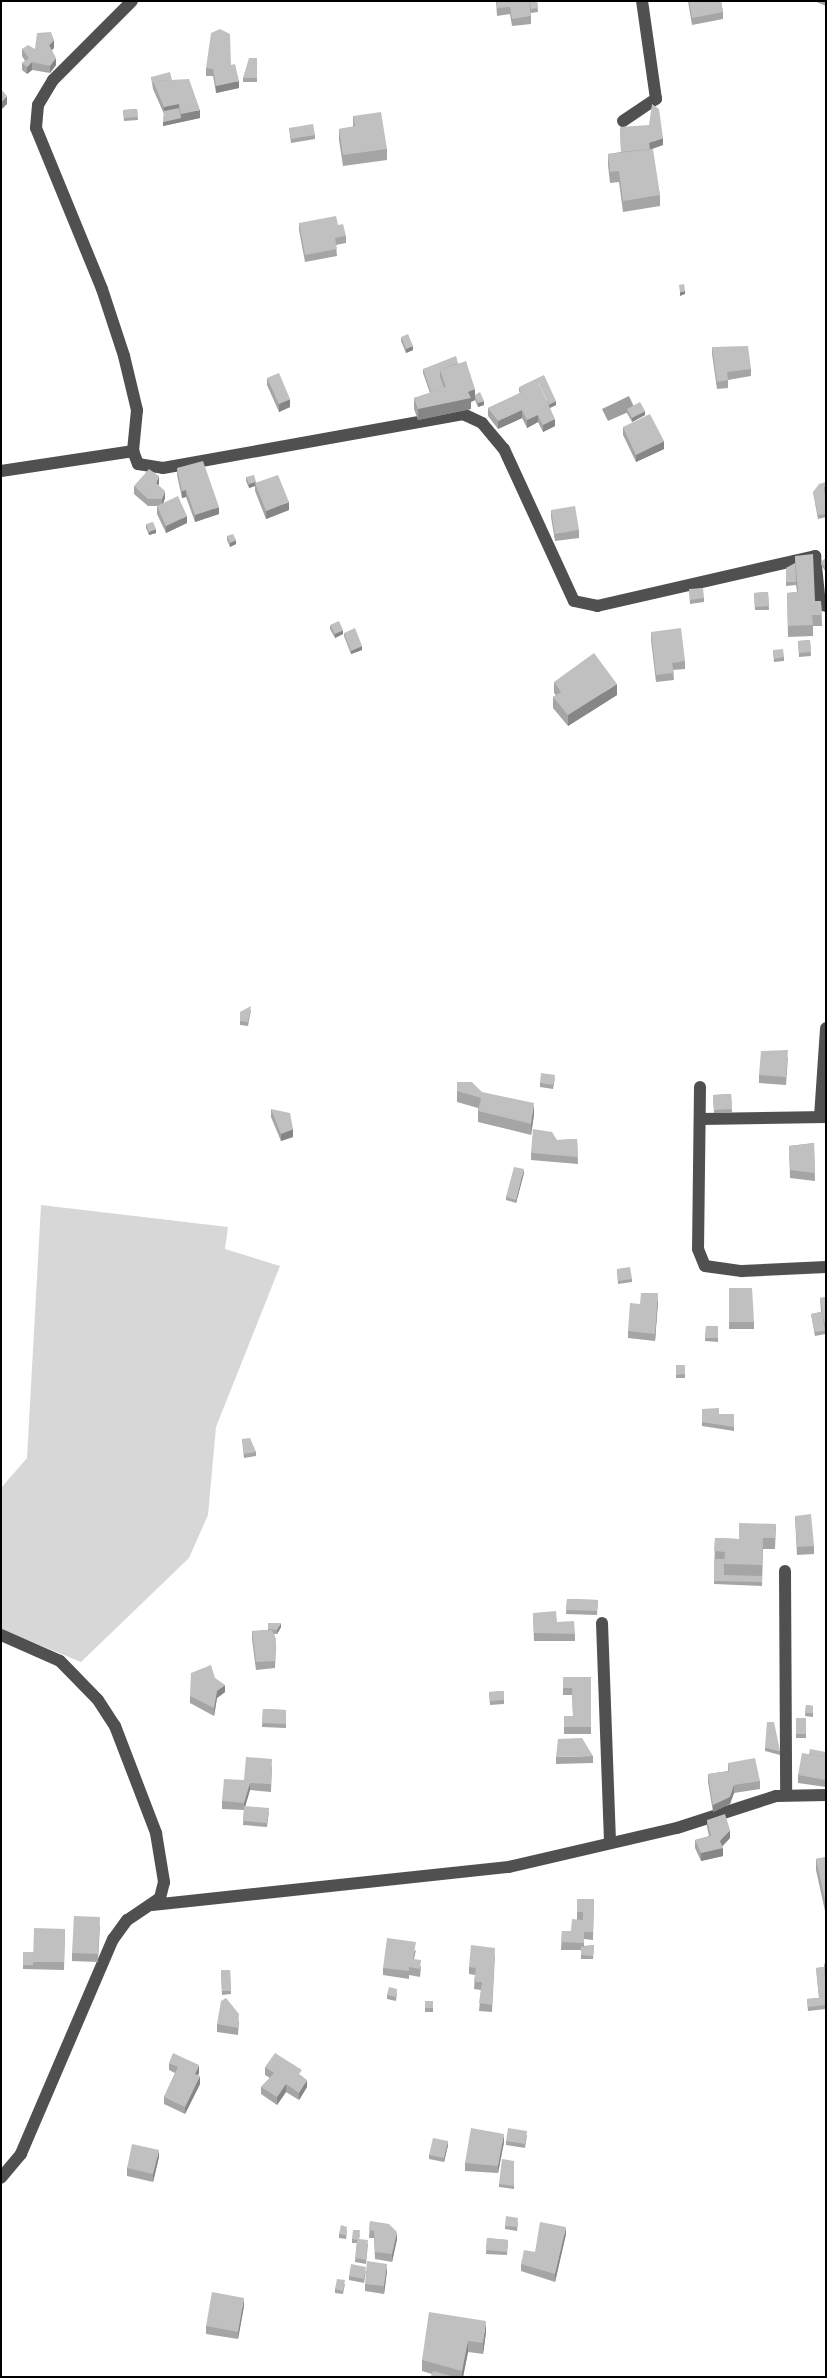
<!DOCTYPE html>
<style>
body{margin:0}
#map{position:relative;width:827px;height:2378px;overflow:hidden;background:#fff;font-family:"Space Grotesk",sans-serif}
div>[style]{position:absolute}
[style*='--x']{left:calc(var(--x)*1px);top:calc(var(--y)*1px);width:calc(var(--w)*1px);rotate:calc(var(--a)*1deg)}
.green>*{inset:0;background:#d7d7d7}
.water>*{inset:0;background:#9e9e9e}
.minor>*{height:12px;margin:-6px;padding:0 6px;transform-origin:6px;border-radius:6px;background:#505050}
.wall>*{inset:0;background:#a5a5a5}
.shaded-wall>*{inset:0;background:#868686}
.building>*{inset:0;background:#c0c0c0}
span{translate:-50% -50%;white-space:nowrap;text-align:center;line-height:1.15;-webkit-text-stroke:5px #fff;paint-order:stroke}
.frame{position:absolute;inset:0;border:2px solid #000;pointer-events:none}
</style>
<div id="map">
<div class="green">
<div style="clip-path:polygon(41px 1205px,228px 1227px,225px 1249px,280px 1266px,216px 1427px,208px 1515px,189px 1558px,81px 1662px,1px 1629px,1px 1488px,27px 1458px)"></div>
</div>
<div class="water">
<div style="clip-path:polygon(629px 396px,635px 409px,608px 421px,602px 409px)"></div>
</div>
<div class="minor">
<div style="--x:132;--y:1;--w:112;--a:135"></div>
<div style="--x:53;--y:80;--w:29;--a:121"></div>
<div style="--x:38;--y:105;--w:23;--a:95"></div>
<div style="--x:36;--y:128;--w:174;--a:67.7"></div>
<div style="--x:102;--y:289;--w:71;--a:71.8"></div>
<div style="--x:124;--y:356;--w:56;--a:76.5"></div>
<div style="--x:137;--y:410;--w:41;--a:95.6"></div>
<div style="--x:133;--y:451;--w:14;--a:69"></div>
<div style="--x:138;--y:464;--w:25;--a:9"></div>
<div style="--x:163;--y:468;--w:305;--a:-10.2"></div>
<div style="--x:463;--y:414;--w:21;--a:25"></div>
<div style="--x:482;--y:423;--w:34;--a:50"></div>
<div style="--x:504;--y:449;--w:167;--a:65.3"></div>
<div style="--x:574;--y:601;--w:24;--a:12"></div>
<div style="--x:597;--y:606;--w:224;--a:-12.9"></div>
<div style="--x:815;--y:556;--w:48;--a:84.1"></div>
<div style="--x:820;--y:604;--w:6;--a:18"></div>
<div style="--x:623;--y:121;--w:40;--a:-34"></div>
<div style="--x:656;--y:99;--w:99;--a:-98.1"></div>
<div style="--x:1;--y:471;--w:134;--a:-8.6"></div>
<div style="--x:700;--y:1087;--w:162;--a:90.7"></div>
<div style="--x:698;--y:1249;--w:18;--a:68"></div>
<div style="--x:705;--y:1266;--w:37;--a:8"></div>
<div style="--x:742;--y:1271;--w:84;--a:-2.7"></div>
<div style="--x:820;--y:1117;--w:89;--a:-86.1"></div>
<div style="--x:701;--y:1119;--w:125;--a:-0.9"></div>
<div style="--x:785;--y:1571;--w:224;--a:89.7"></div>
<div style="--x:602;--y:1623;--w:220;--a:87.9"></div>
<div style="--x:1;--y:1635;--w:64;--a:23.8"></div>
<div style="--x:60;--y:1661;--w:54;--a:45.7"></div>
<div style="--x:98;--y:1700;--w:31;--a:57"></div>
<div style="--x:115;--y:1726;--w:115;--a:69"></div>
<div style="--x:156;--y:1833;--w:50;--a:80.7"></div>
<div style="--x:164;--y:1882;--w:16;--a:104"></div>
<div style="--x:160;--y:1898;--w:40;--a:146"></div>
<div style="--x:127;--y:1920;--w:24;--a:126"></div>
<div style="--x:113;--y:1939;--w:234;--a:113.2"></div>
<div style="--x:21;--y:2154;--w:31;--a:130"></div>
<div style="--x:152;--y:1905;--w:359;--a:-6.1"></div>
<div style="--x:509;--y:1867;--w:172;--a:-13.1"></div>
<div style="--x:677;--y:1828;--w:104;--a:-17.9"></div>
<div style="--x:776;--y:1796;--w:50;--a:-1.1"></div>
</div>
<div class="wall">
<div style="clip-path:polygon(496px 1px,537px 1px,538px 12px,531px 13px,531px 24px,512px 26px,510px 14px,497px 16px)"></div>
<div style="clip-path:polygon(688px 1px,721px 1px,723px 12px,723px 19px,692px 25px)"></div>
<div style="clip-path:polygon(814px 1px,826px 1px,826px 6px)"></div>
<div style="clip-path:polygon(54px 48px,52px 50px,56px 65px,50px 73px,32px 70px,27px 74px,22px 70px,22px 63px,25px 61px,22px 56px,22px 49px,35px 49px)"></div>
<div style="clip-path:polygon(257px 58px,257px 82px,243px 82px,243px 78px)"></div>
<div style="clip-path:polygon(231px 65px,239px 88px,216px 93px,213px 76px,206px 76px,206px 68px)"></div>
<div style="clip-path:polygon(151px 77px,172px 80px,200px 118px,163px 126px,164px 114px,153px 89px)"></div>
<div style="clip-path:polygon(137px 109px,138px 120px,124px 121px,123px 110px)"></div>
<div style="clip-path:polygon(353px 116px,387px 149px,387px 160px,343px 166px,339px 140px,339px 129px,353px 127px)"></div>
<div style="clip-path:polygon(620px 127px,663px 145px,651px 149px,660px 195px,660px 206px,623px 212px,619px 182px,610px 183px,608px 165px,608px 154px,621px 152px)"></div>
<div style="clip-path:polygon(289px 128px,315px 135px,315px 139px,291px 143px)"></div>
<div style="clip-path:polygon(299px 223px,338px 225px,346px 236px,346px 243px,336px 245px,337px 256px,305px 262px,299px 230px)"></div>
<div style="clip-path:polygon(401px 337px,413px 350px,406px 353px,401px 341px)"></div>
<div style="clip-path:polygon(712px 347px,751px 369px,751px 376px,728px 380px,728px 388px,717px 389px,712px 354px)"></div>
<div style="clip-path:polygon(458px 363px,475px 395px,484px 405px,478px 407px,475px 400px,471px 402px,471px 409px,418px 420px,414px 409px,414px 398px,430px 393px,423px 373px,423px 369px)"></div>
<div style="clip-path:polygon(267px 378px,290px 407px,279px 412px,267px 385px)"></div>
<div style="clip-path:polygon(519px 387px,556px 405px,550px 408px,555px 426px,543px 432px,538px 422px,527px 428px,522px 418px,498px 429px,488px 416px,488px 408px,520px 393px,519px 391px)"></div>
<div style="clip-path:polygon(627px 409px,645px 415px,632px 422px,627px 413px)"></div>
<div style="clip-path:polygon(623px 427px,664px 449px,636px 462px,623px 435px)"></div>
<div style="clip-path:polygon(177px 468px,219px 514px,195px 522px,186px 497px,182px 498px,177px 475px)"></div>
<div style="clip-path:polygon(246px 477px,256px 483px,289px 510px,266px 519px,255px 491px,255px 486px,249px 488px,246px 481px)"></div>
<div style="clip-path:polygon(826px 482px,826px 517px,818px 519px,813px 492px)"></div>
<div style="clip-path:polygon(159px 484px,158px 485px,165px 498px,163px 503px,187px 523px,166px 533px,157px 514px,157px 506px,148px 506px,134px 494px,134px 486px)"></div>
<div style="clip-path:polygon(551px 510px,579px 530px,579px 538px,555px 541px,551px 517px)"></div>
<div style="clip-path:polygon(146px 524px,156px 533px,149px 535px,146px 528px)"></div>
<div style="clip-path:polygon(227px 536px,236px 544px,230px 547px,227px 540px)"></div>
<div style="clip-path:polygon(795px 556px,815px 601px,821px 601px,822px 626px,813px 626px,813px 636px,788px 637px,787px 593px,797px 592px,796px 585px,786px 586px,786px 568px,795px 564px)"></div>
<div style="clip-path:polygon(826px 558px,826px 572px,821px 565px,821px 562px)"></div>
<div style="clip-path:polygon(689px 589px,704px 598px,704px 602px,690px 604px)"></div>
<div style="clip-path:polygon(768px 592px,769px 610px,755px 610px,754px 593px)"></div>
<div style="clip-path:polygon(330px 625px,343px 634px,335px 638px,330px 629px)"></div>
<div style="clip-path:polygon(651px 632px,685px 661px,685px 669px,673px 670px,674px 680px,656px 682px,651px 640px)"></div>
<div style="clip-path:polygon(344px 633px,362px 650px,351px 654px,344px 636px)"></div>
<div style="clip-path:polygon(810px 640px,811px 656px,799px 657px,798px 641px)"></div>
<div style="clip-path:polygon(773px 650px,784px 657px,784px 661px,774px 662px)"></div>
<div style="clip-path:polygon(554px 682px,617px 695px,568px 726px,553px 708px,553px 697px,556px 695px,554px 693px)"></div>
<div style="clip-path:polygon(251px 1010px,248px 1026px,240px 1025px,240px 1012px)"></div>
<div style="clip-path:polygon(788px 1057px,786px 1085px,759px 1083px,759px 1075px)"></div>
<div style="clip-path:polygon(555px 1078px,553px 1089px,540px 1087px,540px 1083px)"></div>
<div style="clip-path:polygon(457px 1082px,534px 1114px,531px 1135px,478px 1122px,478px 1108px,457px 1102px)"></div>
<div style="clip-path:polygon(731px 1094px,732px 1113px,714px 1113px,713px 1095px)"></div>
<div style="clip-path:polygon(271px 1109px,293px 1137px,281px 1141px,271px 1117px)"></div>
<div style="clip-path:polygon(577px 1139px,578px 1164px,531px 1160px,531px 1153px,557px 1140px)"></div>
<div style="clip-path:polygon(814px 1143px,815px 1181px,790px 1178px,789px 1146px)"></div>
<div style="clip-path:polygon(524px 1173px,516px 1203px,506px 1200px,506px 1197px)"></div>
<div style="clip-path:polygon(617px 1269px,632px 1279px,632px 1282px,618px 1284px)"></div>
<div style="clip-path:polygon(729px 1288px,754px 1322px,754px 1329px,729px 1329px)"></div>
<div style="clip-path:polygon(826px 1297px,825px 1334px,815px 1336px,811px 1314px,821px 1312px,820px 1298px)"></div>
<div style="clip-path:polygon(658px 1301px,655px 1341px,628px 1338px,628px 1331px,640px 1304px)"></div>
<div style="clip-path:polygon(706px 1326px,718px 1326px,718px 1342px,705px 1341px)"></div>
<div style="clip-path:polygon(676px 1365px,685px 1365px,685px 1378px,676px 1378px)"></div>
<div style="clip-path:polygon(702px 1409px,719px 1414px,734px 1414px,734px 1431px,702px 1426px)"></div>
<div style="clip-path:polygon(242px 1439px,256px 1452px,256px 1456px,244px 1458px)"></div>
<div style="clip-path:polygon(795px 1516px,814px 1546px,814px 1554px,797px 1555px)"></div>
<div style="clip-path:polygon(776px 1524px,775px 1549px,763px 1549px,762px 1586px,714px 1584px,715px 1538px,739px 1539px)"></div>
<div style="clip-path:polygon(567px 1599px,598px 1600px,597px 1615px,566px 1614px)"></div>
<div style="clip-path:polygon(533px 1613px,557px 1622px,575px 1634px,575px 1641px,534px 1641px)"></div>
<div style="clip-path:polygon(268px 1623px,281px 1627px,277px 1634px,274px 1634px,276px 1646px,275px 1668px,256px 1670px,252px 1639px,252px 1631px,268px 1630px)"></div>
<div style="clip-path:polygon(563px 1677px,591px 1677px,591px 1734px,564px 1734px,564px 1716px,573px 1716px,572px 1695px,563px 1695px)"></div>
<div style="clip-path:polygon(215px 1678px,225px 1692px,217px 1698px,214px 1716px,190px 1703px,190px 1696px)"></div>
<div style="clip-path:polygon(504px 1691px,504px 1704px,490px 1705px,489px 1692px)"></div>
<div style="clip-path:polygon(806px 1705px,813px 1706px,813px 1717px,805px 1716px)"></div>
<div style="clip-path:polygon(263px 1709px,286px 1710px,286px 1728px,262px 1727px)"></div>
<div style="clip-path:polygon(796px 1718px,806px 1718px,806px 1738px,796px 1738px)"></div>
<div style="clip-path:polygon(765px 1747px,780px 1751px,780px 1755px,765px 1751px)"></div>
<div style="clip-path:polygon(826px 1752px,826px 1787px,798px 1783px,798px 1775px,809px 1754px)"></div>
<div style="clip-path:polygon(593px 1756px,593px 1763px,556px 1764px,556px 1757px)"></div>
<div style="clip-path:polygon(728px 1763px,760px 1781px,760px 1789px,734px 1793px,730px 1804px,713px 1812px,708px 1782px,708px 1774px,728px 1771px)"></div>
<div style="clip-path:polygon(272px 1766px,271px 1792px,250px 1790px,245px 1807px,269px 1812px,267px 1827px,243px 1825px,244px 1810px,222px 1809px,222px 1801px,244px 1780px)"></div>
<div style="clip-path:polygon(707px 1820px,730px 1838px,722px 1847px,723px 1856px,701px 1861px,695px 1848px,695px 1840px,709px 1836px,707px 1827px)"></div>
<div style="clip-path:polygon(826px 1857px,826px 1911px,825px 1911px,816px 1870px,816px 1859px)"></div>
<div style="clip-path:polygon(577px 1899px,594px 1899px,593px 1940px,584px 1939px,584px 1946px,594px 1945px,593px 1959px,581px 1959px,581px 1950px,561px 1950px,562px 1931px,571px 1931px,577px 1920px)"></div>
<div style="clip-path:polygon(100px 1925px,98px 1962px,72px 1961px,72px 1953px)"></div>
<div style="clip-path:polygon(65px 1929px,64px 1970px,23px 1969px,23px 1952px,34px 1952px)"></div>
<div style="clip-path:polygon(416px 1950px,414px 1959px,421px 1967px,420px 1977px,409px 1975px,409px 1979px,383px 1975px,383px 1968px)"></div>
<div style="clip-path:polygon(495px 1955px,492px 2012px,479px 2011px,481px 1990px,474px 1989px,475px 1975px,469px 1974px,469px 1967px)"></div>
<div style="clip-path:polygon(826px 1963px,826px 2009px,808px 2011px,807px 1999px,819px 1998px,816px 1968px,824px 1967px,824px 1964px)"></div>
<div style="clip-path:polygon(221px 1970px,230px 1970px,231px 1994px,222px 1995px)"></div>
<div style="clip-path:polygon(397px 1993px,396px 2001px,387px 1999px,387px 1995px)"></div>
<div style="clip-path:polygon(425px 2001px,433px 2001px,433px 2012px,425px 2012px)"></div>
<div style="clip-path:polygon(239px 2021px,238px 2035px,217px 2032px,217px 2024px)"></div>
<div style="clip-path:polygon(169px 2063px,199px 2073px,198px 2075px,200px 2084px,185px 2114px,164px 2104px,164px 2097px,175px 2073px,169px 2070px)"></div>
<div style="clip-path:polygon(265px 2067px,302px 2076px,307px 2087px,299px 2100px,286px 2092px,277px 2105px,261px 2094px,261px 2087px,270px 2078px,265px 2075px)"></div>
<div style="clip-path:polygon(527px 2135px,525px 2148px,506px 2145px,506px 2141px)"></div>
<div style="clip-path:polygon(504px 2142px,498px 2173px,465px 2171px,465px 2163px)"></div>
<div style="clip-path:polygon(448px 2145px,444px 2162px,429px 2159px,429px 2155px)"></div>
<div style="clip-path:polygon(159px 2157px,153px 2182px,127px 2176px,127px 2168px)"></div>
<div style="clip-path:polygon(514px 2161px,514px 2189px,499px 2187px,499px 2184px)"></div>
<div style="clip-path:polygon(370px 2221px,397px 2239px,392px 2262px,375px 2259px,374px 2238px,369px 2238px)"></div>
<div style="clip-path:polygon(518px 2222px,517px 2231px,505px 2229px,505px 2226px)"></div>
<div style="clip-path:polygon(347px 2230px,346px 2239px,339px 2238px,339px 2234px)"></div>
<div style="clip-path:polygon(360px 2234px,359px 2239px,368px 2244px,366px 2264px,355px 2262px,357px 2243px,352px 2243px,352px 2239px)"></div>
<div style="clip-path:polygon(566px 2234px,555px 2282px,521px 2271px,521px 2264px)"></div>
<div style="clip-path:polygon(487px 2238px,508px 2240px,507px 2255px,486px 2254px)"></div>
<div style="clip-path:polygon(366px 2271px,364px 2283px,349px 2280px,349px 2276px)"></div>
<div style="clip-path:polygon(387px 2271px,384px 2294px,365px 2291px,365px 2284px)"></div>
<div style="clip-path:polygon(345px 2284px,343px 2294px,335px 2293px,335px 2289px)"></div>
<div style="clip-path:polygon(244px 2306px,238px 2339px,206px 2334px,206px 2326px)"></div>
<div style="clip-path:polygon(486px 2332px,483px 2354px,468px 2352px,463px 2377px,431px 2377px,432px 2374px,422px 2371px,422px 2360px)"></div>
</div>
<div class="shaded-wall">
<div style="clip-path:polygon(54px 40px,54px 48px,49px 52px,49px 45px)"></div>
<div style="clip-path:polygon(56px 58px,56px 65px,50px 73px,50px 66px)"></div>
<div style="clip-path:polygon(32px 62px,32px 70px,27px 74px,27px 67px)"></div>
<div style="clip-path:polygon(239px 81px,239px 88px,216px 93px,216px 86px)"></div>
<div style="clip-path:polygon(7px 96px,7px 104px,1px 110px,1px 102px)"></div>
<div style="clip-path:polygon(179px 104px,179px 112px,164px 115px,164px 107px)"></div>
<div style="clip-path:polygon(200px 110px,200px 118px,163px 126px,163px 122px,181px 118px,181px 114px)"></div>
<div style="clip-path:polygon(663px 138px,663px 145px,649px 150px,649px 143px)"></div>
<div style="clip-path:polygon(685px 291px,685px 294px,680px 296px,680px 292px)"></div>
<div style="clip-path:polygon(413px 346px,413px 350px,406px 353px,406px 349px)"></div>
<div style="clip-path:polygon(475px 389px,475px 400px,471px 402px,471px 409px,418px 420px,418px 409px)"></div>
<div style="clip-path:polygon(290px 399px,290px 407px,279px 412px,279px 404px)"></div>
<div style="clip-path:polygon(484px 401px,484px 405px,478px 407px,478px 403px)"></div>
<div style="clip-path:polygon(556px 401px,556px 405px,547px 409px,547px 405px)"></div>
<div style="clip-path:polygon(522px 410px,522px 418px,498px 429px,498px 421px)"></div>
<div style="clip-path:polygon(645px 411px,645px 415px,632px 422px,632px 418px)"></div>
<div style="clip-path:polygon(538px 415px,538px 422px,527px 428px,527px 420px)"></div>
<div style="clip-path:polygon(555px 419px,555px 426px,543px 432px,543px 425px)"></div>
<div style="clip-path:polygon(664px 441px,664px 449px,636px 462px,636px 455px)"></div>
<div style="clip-path:polygon(159px 476px,159px 484px,156px 490px,156px 483px)"></div>
<div style="clip-path:polygon(256px 482px,256px 486px,255px 483px,255px 486px,249px 488px,249px 484px)"></div>
<div style="clip-path:polygon(186px 490px,186px 497px,182px 498px,182px 491px)"></div>
<div style="clip-path:polygon(165px 491px,165px 498px,162px 507px,162px 499px)"></div>
<div style="clip-path:polygon(289px 502px,289px 510px,266px 519px,266px 511px)"></div>
<div style="clip-path:polygon(219px 507px,219px 514px,195px 522px,195px 515px)"></div>
<div style="clip-path:polygon(187px 516px,187px 523px,166px 533px,166px 526px)"></div>
<div style="clip-path:polygon(156px 529px,156px 533px,149px 535px,149px 532px)"></div>
<div style="clip-path:polygon(236px 540px,236px 544px,230px 547px,230px 543px)"></div>
<div style="clip-path:polygon(343px 630px,343px 634px,335px 638px,335px 634px)"></div>
<div style="clip-path:polygon(362px 646px,362px 650px,351px 654px,351px 651px)"></div>
<div style="clip-path:polygon(617px 684px,617px 695px,568px 726px,568px 715px)"></div>
<div style="clip-path:polygon(534px 1103px,534px 1114px,531px 1135px,531px 1124px)"></div>
<div style="clip-path:polygon(293px 1129px,293px 1137px,281px 1141px,281px 1134px)"></div>
<div style="clip-path:polygon(524px 1169px,524px 1173px,516px 1203px,516px 1200px)"></div>
<div style="clip-path:polygon(658px 1293px,658px 1301px,655px 1341px,655px 1334px)"></div>
<div style="clip-path:polygon(281px 1623px,281px 1627px,277px 1634px,277px 1630px)"></div>
<div style="clip-path:polygon(225px 1685px,225px 1692px,217px 1698px,214px 1716px,214px 1708px,217px 1691px)"></div>
<div style="clip-path:polygon(250px 1783px,250px 1790px,244px 1810px,244px 1803px)"></div>
<div style="clip-path:polygon(734px 1785px,734px 1793px,730px 1804px,713px 1812px,713px 1805px)"></div>
<div style="clip-path:polygon(730px 1830px,730px 1838px,720px 1848px,720px 1841px)"></div>
<div style="clip-path:polygon(723px 1848px,723px 1856px,701px 1861px,701px 1853px)"></div>
<div style="clip-path:polygon(825px 1900px,826px 1900px,826px 1911px,825px 1911px)"></div>
<div style="clip-path:polygon(199px 2065px,199px 2073px,195px 2081px,195px 2074px)"></div>
<div style="clip-path:polygon(200px 2076px,200px 2084px,185px 2114px,185px 2107px)"></div>
<div style="clip-path:polygon(307px 2080px,307px 2087px,299px 2100px,299px 2093px)"></div>
<div style="clip-path:polygon(286px 2084px,286px 2092px,277px 2105px,277px 2097px)"></div>
<div style="clip-path:polygon(504px 2134px,504px 2142px,498px 2173px,498px 2166px)"></div>
<div style="clip-path:polygon(448px 2141px,448px 2145px,444px 2162px,444px 2158px)"></div>
<div style="clip-path:polygon(159px 2150px,159px 2157px,153px 2182px,153px 2174px)"></div>
<div style="clip-path:polygon(566px 2227px,566px 2234px,555px 2282px,555px 2274px)"></div>
<div style="clip-path:polygon(397px 2232px,397px 2239px,392px 2262px,392px 2254px)"></div>
<div style="clip-path:polygon(387px 2264px,387px 2271px,384px 2294px,384px 2286px)"></div>
<div style="clip-path:polygon(244px 2298px,244px 2306px,238px 2339px,238px 2332px)"></div>
<div style="clip-path:polygon(486px 2321px,486px 2332px,483px 2354px,483px 2343px)"></div>
<div style="clip-path:polygon(468px 2341px,468px 2352px,463px 2377px,462px 2377px,462px 2371px)"></div>
</div>
<div class="building">
<div style="clip-path:polygon(497px 1px,529px 1px,531px 16px,512px 19px,510px 7px,497px 8px)"></div>
<div style="clip-path:polygon(529px 1px,537px 1px,538px 8px,531px 9px)"></div>
<div style="clip-path:polygon(689px 1px,721px 1px,723px 12px,692px 18px)"></div>
<div style="clip-path:polygon(220px 29px,230px 34px,231px 65px,235px 64px,239px 81px,216px 86px,213px 69px,206px 68px,211px 33px)"></div>
<div style="clip-path:polygon(51px 32px,54px 40px,49px 45px,56px 58px,50px 66px,32px 62px,27px 67px,22px 63px,29px 58px,22px 49px,28px 45px,35px 49px,37px 33px)"></div>
<div style="clip-path:polygon(249px 58px,257px 58px,257px 78px,243px 78px)"></div>
<div style="clip-path:polygon(170px 72px,172px 80px,153px 81px,153px 85px,151px 77px)"></div>
<div style="clip-path:polygon(189px 79px,200px 110px,181px 114px,179px 104px,164px 107px,153px 81px)"></div>
<div style="clip-path:polygon(1px 89px,7px 96px,1px 102px)"></div>
<div style="clip-path:polygon(652px 104px,659px 109px,663px 138px,649px 143px,650px 149px,621px 152px,620px 127px,649px 125px)"></div>
<div style="clip-path:polygon(179px 108px,181px 118px,163px 122px,164px 111px)"></div>
<div style="clip-path:polygon(137px 109px,138px 117px,124px 118px,123px 110px)"></div>
<div style="clip-path:polygon(381px 112px,387px 149px,343px 155px,339px 129px,355px 126px,353px 116px)"></div>
<div style="clip-path:polygon(313px 124px,315px 135px,291px 139px,289px 128px)"></div>
<div style="clip-path:polygon(653px 149px,660px 195px,623px 201px,619px 171px,610px 172px,608px 154px)"></div>
<div style="clip-path:polygon(336px 216px,338px 225px,343px 224px,346px 236px,335px 238px,337px 249px,305px 255px,299px 223px)"></div>
<div style="clip-path:polygon(684px 284px,685px 291px,680px 292px,679px 285px)"></div>
<div style="clip-path:polygon(408px 334px,413px 346px,406px 349px,401px 337px)"></div>
<div style="clip-path:polygon(748px 346px,751px 369px,727px 372px,728px 380px,717px 382px,712px 347px)"></div>
<div style="clip-path:polygon(456px 356px,458px 363px,440px 370px,440px 377px,444px 388px,431px 392px,423px 369px)"></div>
<div style="clip-path:polygon(466px 361px,475px 389px,468px 392px,471px 398px,418px 409px,414px 398px,446px 387px,440px 370px)"></div>
<div style="clip-path:polygon(279px 373px,290px 399px,279px 404px,267px 378px)"></div>
<div style="clip-path:polygon(544px 375px,556px 401px,549px 405px,539px 384px,521px 393px,519px 387px)"></div>
<div style="clip-path:polygon(539px 384px,555px 419px,543px 425px,538px 415px,527px 420px,522px 410px,498px 421px,488px 408px)"></div>
<div style="clip-path:polygon(480px 392px,484px 401px,478px 403px,475px 397px,475px 395px)"></div>
<div style="clip-path:polygon(640px 402px,645px 411px,632px 418px,627px 409px)"></div>
<div style="clip-path:polygon(650px 414px,664px 441px,636px 455px,623px 427px)"></div>
<div style="clip-path:polygon(203px 461px,219px 507px,195px 515px,186px 490px,182px 491px,177px 468px)"></div>
<div style="clip-path:polygon(149px 469px,159px 476px,156px 483px,165px 491px,162px 499px,148px 499px,134px 486px)"></div>
<div style="clip-path:polygon(254px 475px,256px 482px,249px 484px,246px 477px)"></div>
<div style="clip-path:polygon(278px 475px,289px 502px,266px 511px,255px 483px)"></div>
<div style="clip-path:polygon(826px 482px,826px 487px,824px 487px,824px 491px,826px 497px,826px 514px,818px 515px,813px 492px,819px 484px)"></div>
<div style="clip-path:polygon(178px 496px,187px 516px,166px 526px,157px 506px)"></div>
<div style="clip-path:polygon(575px 506px,579px 530px,555px 534px,551px 510px)"></div>
<div style="clip-path:polygon(153px 522px,156px 529px,149px 532px,146px 524px)"></div>
<div style="clip-path:polygon(233px 534px,236px 540px,230px 543px,227px 536px)"></div>
<div style="clip-path:polygon(813px 554px,815px 601px,821px 601px,822px 615px,812px 615px,813px 625px,788px 626px,787px 593px,798px 592px,795px 556px)"></div>
<div style="clip-path:polygon(826px 558px,826px 569px,821px 562px)"></div>
<div style="clip-path:polygon(795px 563px,796px 582px,786px 582px,786px 568px)"></div>
<div style="clip-path:polygon(703px 588px,704px 598px,690px 600px,689px 589px)"></div>
<div style="clip-path:polygon(768px 592px,769px 606px,755px 607px,754px 593px)"></div>
<div style="clip-path:polygon(339px 621px,343px 630px,335px 634px,330px 625px)"></div>
<div style="clip-path:polygon(355px 628px,362px 646px,351px 651px,344px 633px)"></div>
<div style="clip-path:polygon(681px 628px,685px 661px,672px 663px,674px 673px,656px 675px,651px 632px)"></div>
<div style="clip-path:polygon(810px 640px,811px 652px,799px 653px,798px 641px)"></div>
<div style="clip-path:polygon(783px 649px,784px 657px,774px 659px,773px 650px)"></div>
<div style="clip-path:polygon(594px 653px,617px 684px,568px 715px,553px 697px,561px 692px,554px 682px)"></div>
<div style="clip-path:polygon(251px 1006px,248px 1022px,240px 1021px,240px 1012px)"></div>
<div style="clip-path:polygon(788px 1050px,786px 1077px,759px 1075px,761px 1051px)"></div>
<div style="clip-path:polygon(541px 1073px,555px 1075px,553px 1085px,540px 1083px)"></div>
<div style="clip-path:polygon(457px 1082px,472px 1082px,482px 1092px,534px 1103px,531px 1124px,478px 1111px,481px 1098px,457px 1091px)"></div>
<div style="clip-path:polygon(731px 1094px,732px 1109px,714px 1110px,713px 1095px)"></div>
<div style="clip-path:polygon(271px 1109px,290px 1113px,293px 1129px,281px 1134px)"></div>
<div style="clip-path:polygon(533px 1129px,552px 1132px,557px 1140px,577px 1139px,578px 1157px,531px 1153px)"></div>
<div style="clip-path:polygon(814px 1143px,815px 1173px,790px 1170px,789px 1146px)"></div>
<div style="clip-path:polygon(514px 1167px,524px 1169px,516px 1200px,506px 1197px)"></div>
<div style="clip-path:polygon(630px 1267px,632px 1279px,618px 1281px,617px 1269px)"></div>
<div style="clip-path:polygon(729px 1288px,752px 1288px,754px 1322px,729px 1322px)"></div>
<div style="clip-path:polygon(641px 1293px,658px 1293px,655px 1334px,628px 1331px,630px 1303px,640px 1304px)"></div>
<div style="clip-path:polygon(826px 1297px,826px 1321px,824px 1322px,820px 1298px)"></div>
<div style="clip-path:polygon(822px 1312px,825px 1331px,815px 1332px,811px 1314px)"></div>
<div style="clip-path:polygon(706px 1326px,718px 1326px,718px 1338px,705px 1338px)"></div>
<div style="clip-path:polygon(676px 1365px,685px 1365px,685px 1374px,676px 1375px)"></div>
<div style="clip-path:polygon(719px 1408px,719px 1414px,734px 1414px,734px 1427px,702px 1422px,702px 1409px)"></div>
<div style="clip-path:polygon(250px 1438px,256px 1452px,244px 1454px,242px 1439px)"></div>
<div style="clip-path:polygon(811px 1514px,814px 1546px,797px 1547px,795px 1516px)"></div>
<div style="clip-path:polygon(739px 1523px,776px 1524px,775px 1538px,763px 1538px,762px 1565px,724px 1564px,725px 1552px,714px 1551px,715px 1538px,739px 1539px)"></div>
<div style="clip-path:polygon(714px 1559px,724px 1559px,724px 1575px,762px 1576px,762px 1582px,714px 1581px)"></div>
<div style="clip-path:polygon(567px 1599px,598px 1600px,597px 1611px,566px 1610px)"></div>
<div style="clip-path:polygon(556px 1611px,557px 1622px,574px 1621px,575px 1634px,534px 1633px,533px 1613px)"></div>
<div style="clip-path:polygon(268px 1623px,281px 1623px,277px 1630px,268px 1629px)"></div>
<div style="clip-path:polygon(272px 1630px,276px 1639px,275px 1661px,256px 1662px,252px 1631px)"></div>
<div style="clip-path:polygon(211px 1665px,215px 1678px,225px 1685px,217px 1691px,214px 1708px,190px 1696px,191px 1673px)"></div>
<div style="clip-path:polygon(563px 1677px,591px 1677px,591px 1727px,564px 1727px,564px 1716px,573px 1716px,572px 1688px,563px 1688px)"></div>
<div style="clip-path:polygon(504px 1691px,504px 1700px,490px 1701px,489px 1692px)"></div>
<div style="clip-path:polygon(806px 1705px,813px 1706px,813px 1713px,805px 1713px)"></div>
<div style="clip-path:polygon(263px 1709px,286px 1710px,286px 1724px,262px 1723px)"></div>
<div style="clip-path:polygon(796px 1718px,806px 1718px,806px 1734px,796px 1734px)"></div>
<div style="clip-path:polygon(767px 1722px,774px 1722px,780px 1751px,765px 1747px)"></div>
<div style="clip-path:polygon(582px 1738px,593px 1756px,556px 1757px,558px 1739px)"></div>
<div style="clip-path:polygon(810px 1749px,826px 1752px,826px 1757px,809px 1754px)"></div>
<div style="clip-path:polygon(802px 1753px,826px 1757px,826px 1780px,798px 1775px)"></div>
<div style="clip-path:polygon(246px 1757px,272px 1759px,271px 1784px,250px 1783px,244px 1803px,222px 1801px,224px 1779px,244px 1780px)"></div>
<div style="clip-path:polygon(755px 1758px,760px 1781px,734px 1785px,730px 1797px,713px 1805px,708px 1774px,729px 1771px,728px 1763px)"></div>
<div style="clip-path:polygon(244px 1806px,269px 1808px,267px 1823px,243px 1821px)"></div>
<div style="clip-path:polygon(725px 1814px,730px 1830px,720px 1841px,723px 1848px,701px 1853px,695px 1840px,711px 1836px,707px 1820px)"></div>
<div style="clip-path:polygon(826px 1857px,826px 1900px,825px 1900px,816px 1859px)"></div>
<div style="clip-path:polygon(577px 1899px,594px 1899px,593px 1932px,584px 1932px,584px 1943px,561px 1942px,562px 1931px,571px 1931px,572px 1919px,583px 1920px,583px 1912px,577px 1912px)"></div>
<div style="clip-path:polygon(74px 1916px,100px 1917px,98px 1954px,72px 1953px)"></div>
<div style="clip-path:polygon(34px 1928px,65px 1929px,64px 1962px,33px 1962px)"></div>
<div style="clip-path:polygon(387px 1938px,416px 1942px,413px 1959px,421px 1960px,420px 1969px,409px 1967px,409px 1971px,383px 1968px)"></div>
<div style="clip-path:polygon(471px 1945px,495px 1948px,492px 2005px,479px 2003px,482px 1982px,474px 1982px,476px 1968px,469px 1967px)"></div>
<div style="clip-path:polygon(594px 1945px,593px 1956px,581px 1955px,581px 1947px)"></div>
<div style="clip-path:polygon(23px 1952px,34px 1952px,33px 1965px,23px 1965px)"></div>
<div style="clip-path:polygon(826px 1963px,826px 1980px,824px 1964px)"></div>
<div style="clip-path:polygon(824px 1967px,826px 1987px,826px 2005px,808px 2007px,807px 1999px,819px 1998px,816px 1968px)"></div>
<div style="clip-path:polygon(221px 1970px,230px 1970px,231px 1991px,222px 1991px)"></div>
<div style="clip-path:polygon(389px 1987px,397px 1989px,396px 1997px,387px 1995px)"></div>
<div style="clip-path:polygon(226px 1998px,239px 2014px,238px 2028px,217px 2024px,221px 2001px)"></div>
<div style="clip-path:polygon(425px 2001px,433px 2001px,433px 2008px,425px 2008px)"></div>
<div style="clip-path:polygon(173px 2053px,199px 2065px,195px 2074px,200px 2076px,185px 2107px,164px 2097px,178px 2067px,169px 2063px)"></div>
<div style="clip-path:polygon(275px 2053px,302px 2070px,299px 2074px,307px 2080px,299px 2093px,286px 2084px,277px 2097px,261px 2087px,274px 2073px,265px 2067px)"></div>
<div style="clip-path:polygon(471px 2128px,504px 2134px,498px 2166px,465px 2163px)"></div>
<div style="clip-path:polygon(508px 2128px,527px 2131px,525px 2144px,506px 2141px)"></div>
<div style="clip-path:polygon(433px 2138px,448px 2141px,444px 2158px,429px 2155px)"></div>
<div style="clip-path:polygon(132px 2144px,159px 2150px,153px 2174px,127px 2168px)"></div>
<div style="clip-path:polygon(502px 2159px,514px 2161px,514px 2186px,499px 2184px)"></div>
<div style="clip-path:polygon(506px 2216px,518px 2218px,517px 2227px,505px 2226px)"></div>
<div style="clip-path:polygon(370px 2221px,389px 2224px,397px 2232px,392px 2254px,375px 2252px,374px 2231px,369px 2230px)"></div>
<div style="clip-path:polygon(540px 2222px,566px 2227px,555px 2274px,521px 2264px,524px 2250px,535px 2252px)"></div>
<div style="clip-path:polygon(341px 2225px,347px 2227px,346px 2235px,339px 2234px)"></div>
<div style="clip-path:polygon(353px 2230px,360px 2230px,359px 2239px,368px 2240px,366px 2260px,355px 2258px,357px 2240px,352px 2239px)"></div>
<div style="clip-path:polygon(487px 2238px,508px 2240px,507px 2252px,486px 2250px)"></div>
<div style="clip-path:polygon(367px 2261px,387px 2264px,384px 2286px,365px 2284px)"></div>
<div style="clip-path:polygon(351px 2264px,366px 2267px,364px 2279px,349px 2276px)"></div>
<div style="clip-path:polygon(337px 2279px,345px 2280px,343px 2291px,335px 2289px)"></div>
<div style="clip-path:polygon(212px 2292px,244px 2298px,238px 2332px,206px 2326px)"></div>
<div style="clip-path:polygon(429px 2312px,486px 2321px,483px 2343px,468px 2341px,462px 2371px,422px 2360px)"></div>
<div style="clip-path:polygon(433px 2371px,455px 2377px,431px 2377px)"></div>
</div>
<div class="frame"></div>
</div>
